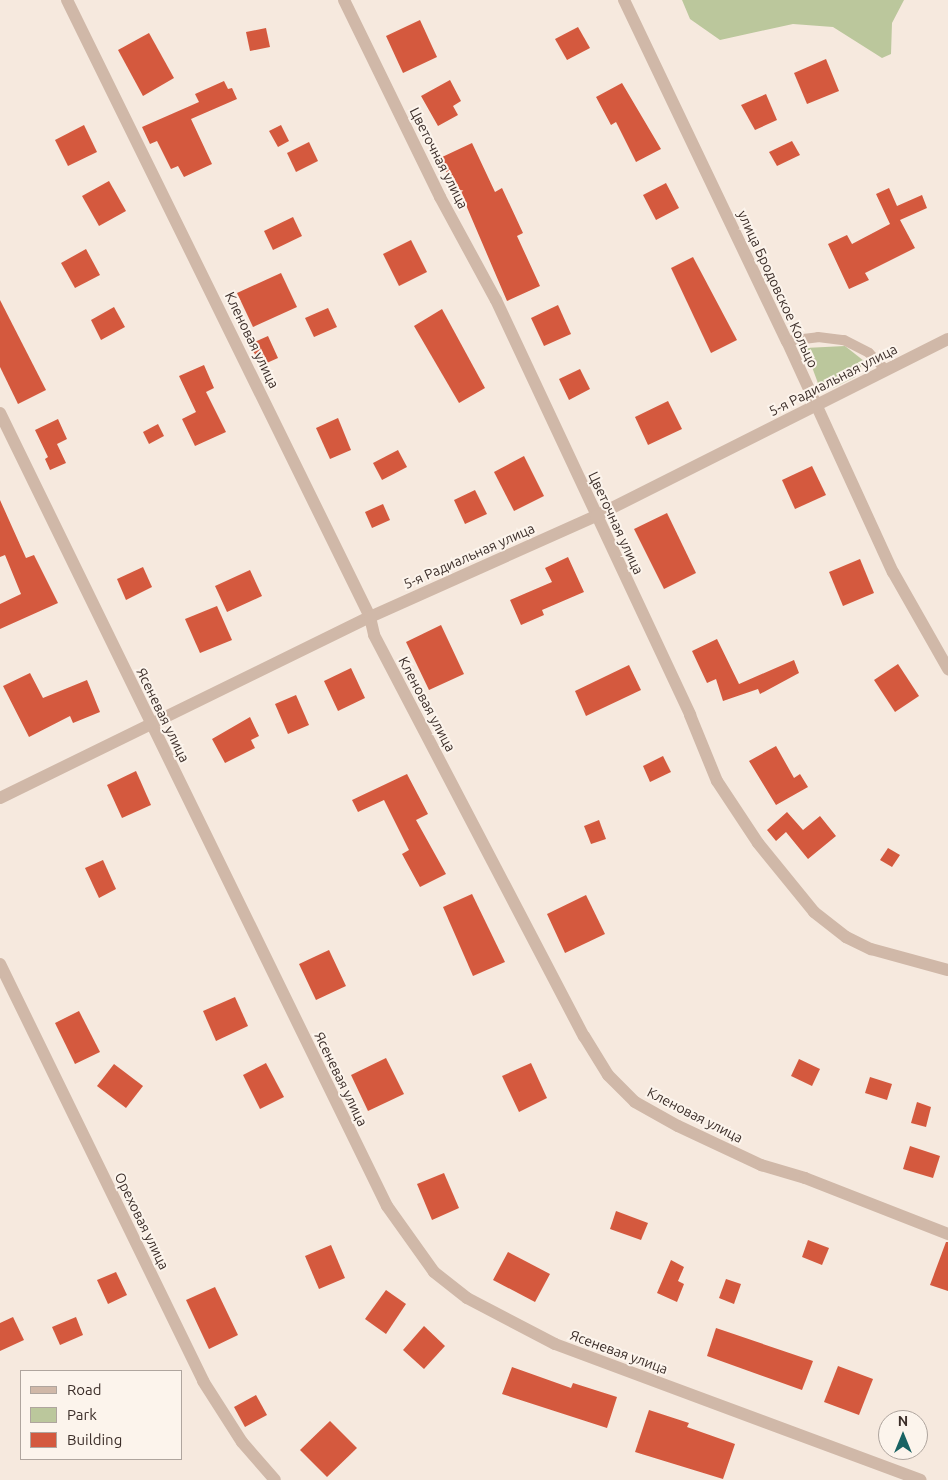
<!DOCTYPE html>
<meta charset="utf-8">
<style>
body{margin:0}
#map{position:relative;width:948px;height:1480px;overflow:hidden;background:#f6e9de;font-family:Ubuntu,sans-serif}
div>[style]{position:absolute}
[style*='--x']{left:calc(var(--x)*1px);top:calc(var(--y)*1px);width:calc(var(--w)*1px);rotate:calc(var(--a)*1deg)}
.green>*{inset:0;background:#bbc79c}
.building>*{inset:0;background:#d4593e}
.lane>*{height:10px;margin:-5px;padding:0 5px;transform-origin:5px;border-radius:5px;background:#d0b8a8}
.street>*{height:12px;margin:-6px;padding:0 6px;transform-origin:6px;border-radius:6px;background:#d0b8a8}
span{translate:-50% -50%;white-space:nowrap;text-align:center;line-height:1.15;-webkit-text-stroke:4px #fcf4ec;paint-order:stroke}
.street-label{font-size:14px;color:#3c2e29}
.legend{position:absolute;left:20px;top:1370px;width:162px;height:90px;box-sizing:border-box;background:#fcf4ec;border:1px solid #afa59e;margin:0;padding:6px 9px;list-style:none;font-size:15px;color:#3c2e29}
.legend li{display:flex;align-items:center;gap:10px;height:25px}
.legend b{width:25px;border:1px solid #afa59e}
.north{position:absolute;left:878px;top:1410px;width:50px;height:50px;box-sizing:border-box;background:#fcf4ec;border:1px solid #afa59e;border-radius:50%;rotate:0deg;font-size:14px;font-weight:700;line-height:20px;text-align:center;color:#3c2e29}
.north::after{content:'';display:block;margin:auto;width:18px;height:22px;background:#196363;clip-path:polygon(50% 0,100% 100%,50% 72%,0 100%)}
</style>
<div id="map">
<div class="green">
<div style="clip-path:polygon(682px 0,904px 0,892px 23px,891px 54px,882px 58px,833px 27px,793px 24px,720px 40px,690px 19px)"></div>
<div style="clip-path:polygon(845px 346px,864px 361px,855px 377px,833px 388px,819px 386px,805px 348px)"></div>
</div>
<div class="building">
<div style="clip-path:polygon(420px 20px,437px 57px,403px 73px,386px 36px)"></div>
<div style="clip-path:polygon(578px 27px,590px 48px,567px 60px,555px 39px)"></div>
<div style="clip-path:polygon(266px 28px,270px 47px,250px 51px,246px 32px)"></div>
<div style="clip-path:polygon(149px 33px,174px 78px,143px 96px,118px 50px)"></div>
<div style="clip-path:polygon(826px 59px,839px 91px,807px 104px,794px 73px)"></div>
<div style="clip-path:polygon(450px 80px,461px 101px,453px 106px,458px 115px,438px 126px,421px 96px)"></div>
<div style="clip-path:polygon(224px 81px,228px 89px,232px 88px,237px 99px,191px 119px,212px 164px,184px 177px,178px 166px,171px 169px,157px 141px,150px 144px,142px 127px,199px 102px,195px 94px)"></div>
<div style="clip-path:polygon(622px 83px,661px 149px,636px 162px,616px 122px,611px 125px,596px 97px)"></div>
<div style="clip-path:polygon(766px 94px,777px 120px,755px 130px,741px 105px)"></div>
<div style="clip-path:polygon(84px 125px,97px 152px,68px 166px,55px 140px)"></div>
<div style="clip-path:polygon(281px 125px,289px 141px,278px 147px,269px 131px)"></div>
<div style="clip-path:polygon(792px 141px,800px 155px,777px 166px,769px 152px)"></div>
<div style="clip-path:polygon(309px 142px,318px 161px,296px 172px,287px 153px)"></div>
<div style="clip-path:polygon(472px 143px,495px 192px,502px 188px,523px 233px,517px 236px,540px 286px,507px 301px,457px 184px,453px 186px,440px 158px)"></div>
<div style="clip-path:polygon(109px 181px,126px 211px,99px 226px,82px 196px)"></div>
<div style="clip-path:polygon(666px 183px,679px 208px,656px 220px,643px 195px)"></div>
<div style="clip-path:polygon(889px 188px,897px 206px,922px 195px,927px 208px,900px 220px,915px 248px,865px 273px,869px 280px,849px 289px,828px 244px,847px 235px,852px 244px,890px 224px,876px 194px)"></div>
<div style="clip-path:polygon(293px 217px,302px 236px,273px 250px,264px 231px)"></div>
<div style="clip-path:polygon(411px 240px,427px 272px,399px 286px,383px 254px)"></div>
<div style="clip-path:polygon(86px 249px,100px 275px,75px 288px,61px 263px)"></div>
<div style="clip-path:polygon(693px 257px,737px 340px,711px 353px,671px 268px)"></div>
<div style="clip-path:polygon(281px 273px,297px 307px,253px 327px,237px 293px)"></div>
<div style="clip-path:polygon(0 300px,46px 390px,18px 404px,0 367px)"></div>
<div style="clip-path:polygon(558px 305px,571px 334px,544px 346px,531px 318px)"></div>
<div style="clip-path:polygon(114px 307px,125px 327px,101px 340px,91px 320px)"></div>
<div style="clip-path:polygon(328px 308px,337px 327px,314px 337px,305px 318px)"></div>
<div style="clip-path:polygon(442px 309px,485px 388px,459px 403px,414px 326px)"></div>
<div style="clip-path:polygon(268px 336px,278px 358px,260px 366px,250px 344px)"></div>
<div style="clip-path:polygon(204px 365px,214px 388px,206px 392px,226px 432px,195px 446px,182px 419px,196px 412px,179px 376px)"></div>
<div style="clip-path:polygon(580px 369px,590px 389px,569px 400px,559px 379px)"></div>
<div style="clip-path:polygon(668px 401px,682px 429px,648px 445px,635px 417px)"></div>
<div style="clip-path:polygon(338px 418px,351px 450px,330px 459px,316px 428px)"></div>
<div style="clip-path:polygon(58px 419px,67px 439px,57px 444px,66px 463px,50px 470px,45px 459px,48px 457px,35px 430px)"></div>
<div style="clip-path:polygon(158px 424px,164px 436px,149px 444px,143px 432px)"></div>
<div style="clip-path:polygon(398px 450px,407px 467px,382px 480px,373px 463px)"></div>
<div style="clip-path:polygon(524px 456px,544px 496px,514px 511px,494px 472px)"></div>
<div style="clip-path:polygon(812px 466px,826px 495px,795px 509px,782px 480px)"></div>
<div style="clip-path:polygon(475px 490px,487px 514px,465px 524px,454px 500px)"></div>
<div style="clip-path:polygon(0 500px,26px 558px,34px 555px,58px 603px,0 629px,0 604px,21px 594px,5px 555px,0 557px)"></div>
<div style="clip-path:polygon(383px 504px,390px 520px,372px 528px,365px 512px)"></div>
<div style="clip-path:polygon(667px 513px,696px 573px,664px 589px,634px 529px)"></div>
<div style="clip-path:polygon(568px 557px,584px 592px,542px 610px,544px 615px,521px 625px,510px 600px,552px 582px,545px 568px)"></div>
<div style="clip-path:polygon(860px 559px,874px 593px,843px 606px,829px 572px)"></div>
<div style="clip-path:polygon(143px 567px,152px 587px,126px 600px,117px 579px)"></div>
<div style="clip-path:polygon(250px 570px,262px 596px,227px 612px,215px 586px)"></div>
<div style="clip-path:polygon(217px 606px,232px 640px,200px 653px,185px 619px)"></div>
<div style="clip-path:polygon(441px 625px,464px 674px,429px 690px,406px 642px)"></div>
<div style="clip-path:polygon(717px 639px,739px 684px,794px 660px,799px 673px,760px 694px,758px 689px,723px 701px,716px 679px,707px 683px,692px 651px)"></div>
<div style="clip-path:polygon(898px 664px,919px 696px,895px 712px,874px 680px)"></div>
<div style="clip-path:polygon(629px 665px,641px 690px,586px 716px,575px 691px)"></div>
<div style="clip-path:polygon(351px 668px,365px 698px,338px 711px,324px 681px)"></div>
<div style="clip-path:polygon(30px 673px,43px 698px,87px 680px,100px 712px,73px 723px,70px 716px,29px 737px,3px 686px)"></div>
<div style="clip-path:polygon(296px 695px,309px 725px,288px 734px,275px 704px)"></div>
<div style="clip-path:polygon(250px 717px,259px 736px,251px 740px,255px 748px,225px 763px,212px 739px)"></div>
<div style="clip-path:polygon(776px 746px,794px 778px,800px 774px,808px 787px,776px 805px,749px 761px)"></div>
<div style="clip-path:polygon(663px 756px,671px 772px,650px 782px,643px 766px)"></div>
<div style="clip-path:polygon(136px 771px,151px 805px,122px 818px,107px 785px)"></div>
<div style="clip-path:polygon(407px 774px,428px 814px,416px 820px,446px 874px,420px 887px,402px 854px,409px 850px,384px 800px,358px 812px,352px 800px)"></div>
<div style="clip-path:polygon(787px 812px,803px 830px,820px 816px,836px 836px,808px 859px,786px 832px,776px 841px,767px 830px)"></div>
<div style="clip-path:polygon(599px 820px,606px 839px,591px 844px,584px 826px)"></div>
<div style="clip-path:polygon(888px 848px,900px 855px,892px 867px,880px 860px)"></div>
<div style="clip-path:polygon(103px 860px,116px 889px,99px 898px,85px 868px)"></div>
<div style="clip-path:polygon(472px 894px,505px 962px,473px 976px,443px 907px)"></div>
<div style="clip-path:polygon(586px 895px,605px 934px,565px 953px,547px 914px)"></div>
<div style="clip-path:polygon(329px 950px,346px 986px,316px 1000px,299px 964px)"></div>
<div style="clip-path:polygon(235px 997px,248px 1026px,216px 1041px,203px 1011px)"></div>
<div style="clip-path:polygon(79px 1011px,100px 1052px,75px 1064px,55px 1023px)"></div>
<div style="clip-path:polygon(386px 1058px,404px 1094px,368px 1111px,351px 1075px)"></div>
<div style="clip-path:polygon(799px 1059px,820px 1069px,812px 1086px,791px 1076px)"></div>
<div style="clip-path:polygon(266px 1063px,284px 1097px,260px 1109px,243px 1075px)"></div>
<div style="clip-path:polygon(531px 1063px,547px 1098px,519px 1112px,502px 1076px)"></div>
<div style="clip-path:polygon(114px 1064px,143px 1086px,126px 1108px,97px 1086px)"></div>
<div style="clip-path:polygon(870px 1077px,892px 1084px,887px 1100px,865px 1093px)"></div>
<div style="clip-path:polygon(917px 1102px,931px 1107px,926px 1127px,911px 1123px)"></div>
<div style="clip-path:polygon(910px 1146px,940px 1156px,933px 1178px,903px 1169px)"></div>
<div style="clip-path:polygon(444px 1173px,459px 1208px,432px 1220px,417px 1184px)"></div>
<div style="clip-path:polygon(616px 1211px,648px 1223px,641px 1240px,610px 1229px)"></div>
<div style="clip-path:polygon(808px 1240px,829px 1248px,822px 1265px,802px 1257px)"></div>
<div style="clip-path:polygon(946px 1242px,948px 1242px,948px 1291px,930px 1285px)"></div>
<div style="clip-path:polygon(331px 1245px,345px 1278px,319px 1289px,305px 1256px)"></div>
<div style="clip-path:polygon(508px 1252px,550px 1274px,535px 1302px,493px 1280px)"></div>
<div style="clip-path:polygon(671px 1260px,684px 1267px,678px 1281px,684px 1284px,677px 1302px,657px 1293px)"></div>
<div style="clip-path:polygon(116px 1272px,127px 1295px,108px 1304px,97px 1280px)"></div>
<div style="clip-path:polygon(726px 1279px,741px 1284px,734px 1304px,719px 1298px)"></div>
<div style="clip-path:polygon(215px 1287px,238px 1335px,209px 1349px,186px 1300px)"></div>
<div style="clip-path:polygon(386px 1290px,406px 1304px,386px 1334px,365px 1319px)"></div>
<div style="clip-path:polygon(13px 1317px,24px 1340px,0 1351px,0 1323px)"></div>
<div style="clip-path:polygon(76px 1317px,83px 1335px,60px 1345px,52px 1327px)"></div>
<div style="clip-path:polygon(424px 1326px,445px 1346px,424px 1369px,403px 1350px)"></div>
<div style="clip-path:polygon(716px 1328px,813px 1361px,802px 1390px,707px 1356px)"></div>
<div style="clip-path:polygon(838px 1366px,873px 1379px,859px 1415px,824px 1402px)"></div>
<div style="clip-path:polygon(512px 1367px,571px 1388px,573px 1383px,617px 1397px,607px 1428px,502px 1394px)"></div>
<div style="clip-path:polygon(256px 1395px,267px 1415px,245px 1427px,234px 1407px)"></div>
<div style="clip-path:polygon(649px 1410px,689px 1423px,687px 1427px,735px 1444px,723px 1479px,635px 1452px)"></div>
<div style="clip-path:polygon(330px 1421px,357px 1448px,327px 1477px,300px 1450px)"></div>
</div>
<div class="lane">
<div style="--x:787;--y:341;--w:31;--a:-7"></div>
<div style="--x:818;--y:337;--w:26;--a:7"></div>
<div style="--x:844;--y:340;--w:28;--a:27"></div>
<div style="--x:869;--y:353;--w:24;--a:45"></div>
</div>
<div class="street">
<div style="--x:67;--y:0;--w:687;--a:63.84"></div>
<div style="--x:370;--y:617;--w:18;--a:77"></div>
<div style="--x:374;--y:635;--w:453;--a:62.4"></div>
<div style="--x:584;--y:1036;--w:46;--a:58.4"></div>
<div style="--x:608;--y:1075;--w:38;--a:45"></div>
<div style="--x:635;--y:1102;--w:49;--a:29.2"></div>
<div style="--x:678;--y:1126;--w:92;--a:25.2"></div>
<div style="--x:761;--y:1165;--w:46;--a:16.5"></div>
<div style="--x:805;--y:1178;--w:154;--a:21.4"></div>
<div style="--x:344;--y:0;--w:219;--a:64"></div>
<div style="--x:440;--y:197;--w:117;--a:61.5"></div>
<div style="--x:496;--y:300;--w:458;--a:64.9"></div>
<div style="--x:690;--y:715;--w:71;--a:67.8"></div>
<div style="--x:717;--y:781;--w:74;--a:56.5"></div>
<div style="--x:758;--y:843;--w:89;--a:50.9"></div>
<div style="--x:814;--y:912;--w:41;--a:38"></div>
<div style="--x:846;--y:937;--w:28;--a:26"></div>
<div style="--x:871;--y:949;--w:80;--a:15.3"></div>
<div style="--x:624;--y:0;--w:378;--a:64.5"></div>
<div style="--x:787;--y:341;--w:254;--a:65.4"></div>
<div style="--x:893;--y:572;--w:112;--a:60.4"></div>
<div style="--x:0;--y:413;--w:882;--a:63.99"></div>
<div style="--x:387;--y:1206;--w:81;--a:54.5"></div>
<div style="--x:434;--y:1272;--w:42;--a:38.2"></div>
<div style="--x:467;--y:1298;--w:99;--a:27.6"></div>
<div style="--x:555;--y:1344;--w:390;--a:20.4"></div>
<div style="--x:0;--y:798;--w:412;--a:-26.1"></div>
<div style="--x:370;--y:617;--w:248;--a:-24.1"></div>
<div style="--x:596;--y:516;--w:394;--a:-26.7"></div>
<div style="--x:0;--y:964;--w:464;--a:64"></div>
<div style="--x:203;--y:1381;--w:72;--a:57.4"></div>
<div style="--x:242;--y:1442;--w:50;--a:49"></div>
</div>
<div class="street-label">
<span style="left:439px;top:158px;rotate:63deg">Цветочная улица</span>
<span style="left:778px;top:289px;rotate:65deg">улица Бродовское Кольцо</span>
<span style="left:252px;top:340px;rotate:64deg">Кленовая улица</span>
<span style="left:833px;top:380px;rotate:-27deg">5-я Радиальная улица</span>
<span style="left:616px;top:523px;rotate:65deg">Цветочная улица</span>
<span style="left:469px;top:556px;rotate:-24deg">5-я Радиальная улица</span>
<span style="left:427px;top:704px;rotate:62deg">Кленовая улица</span>
<span style="left:163px;top:715px;rotate:64deg">Ясеневая улица</span>
<span style="left:341px;top:1079px;rotate:64deg">Ясеневая улица</span>
<span style="left:695px;top:1115px;rotate:27deg">Кленовая улица</span>
<span style="left:142px;top:1221px;rotate:64deg">Ореховая улица</span>
<span style="left:619px;top:1352px;rotate:20deg">Ясеневая улица</span>
</div>
<ul class="legend">
<li><b style="height:6px;background:#d0b8a8"></b>Road</li>
<li><b style="height:14px;background:#bbc79c"></b>Park</li>
<li><b style="height:14px;background:#d4593e"></b>Building</li>
</ul>
<div class="north">N</div>
</div>
